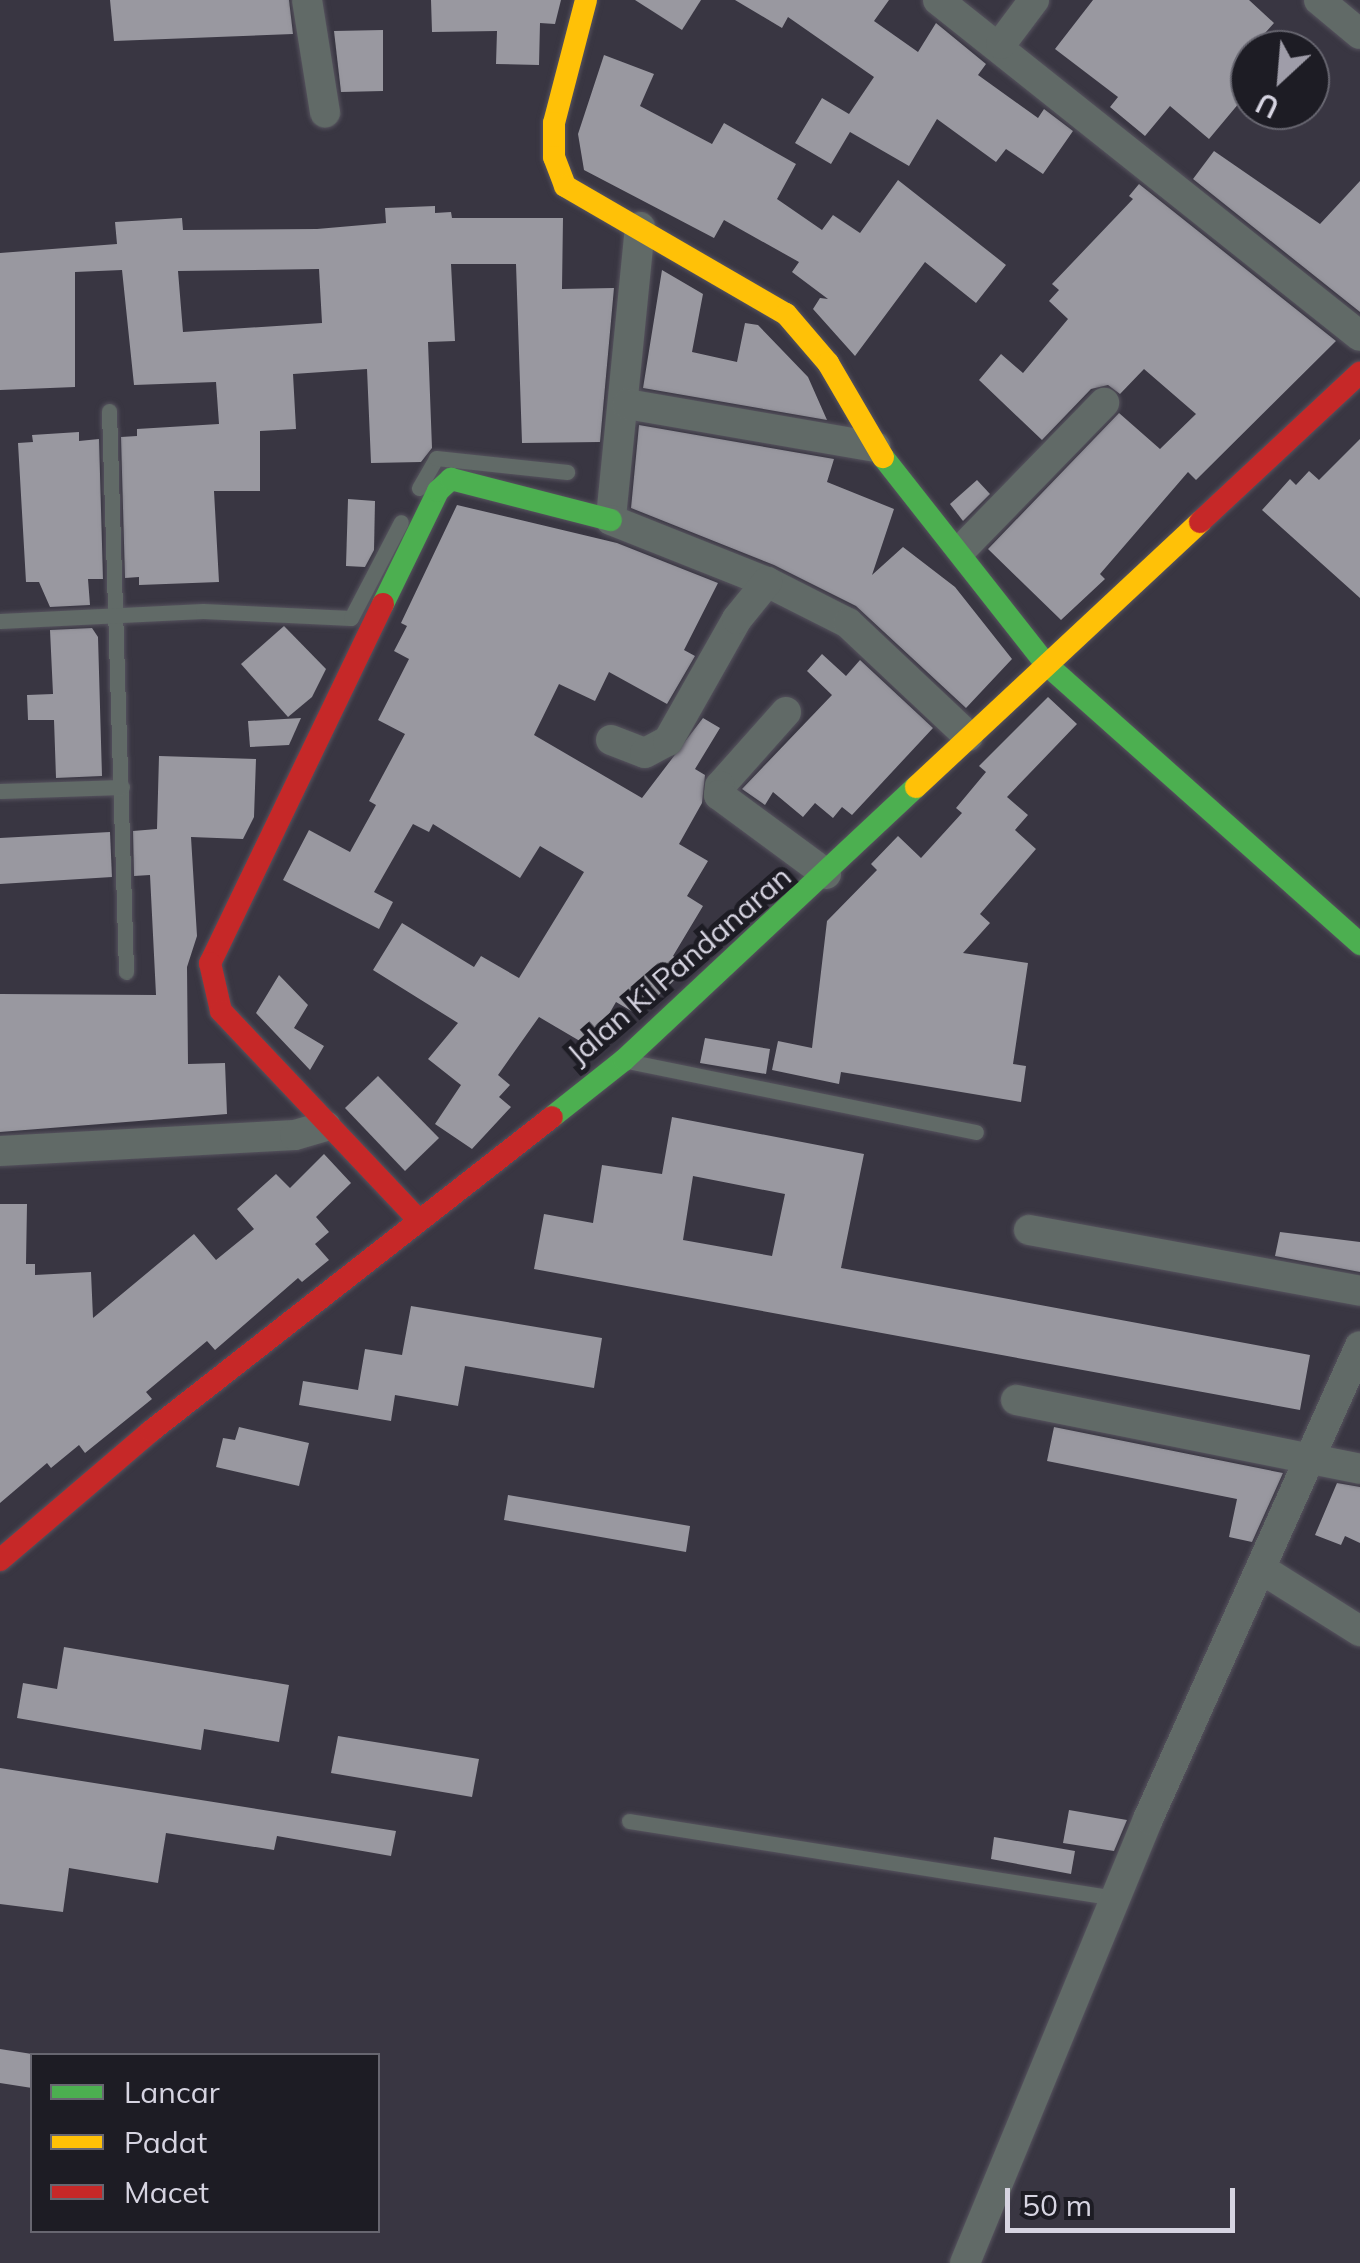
<!DOCTYPE html>
<style>
body{margin:0}
#map{position:relative;width:1360px;height:2263px;overflow:hidden;background:#393642;font-family:Mulish,sans-serif}
div>[style]{position:absolute}
[style*='--x']{left:calc(var(--x)*1px);top:calc(var(--y)*1px);width:calc(var(--w)*1px);rotate:calc(var(--a)*1deg)}
.building>*{inset:0;background:#9998a0}
.roads{filter:drop-shadow(0 0 2px #56535e) drop-shadow(0 0 2px #56535e)}
.lane>*{height:15px;margin:-7.5px;padding:0 7.5px;transform-origin:7.5px;border-radius:7.5px;background:#616a67}
.street>*{height:30px;margin:-15px;padding:0 15px;transform-origin:15px;border-radius:15px;background:#616a67}
.fast>*{height:22px;margin:-11px;padding:0 11px;transform-origin:11px;border-radius:11px;background:#4caf50}
.slow>*{height:22px;margin:-11px;padding:0 11px;transform-origin:11px;border-radius:11px;background:#ffc107}
.jam>*{height:22px;margin:-11px;padding:0 11px;transform-origin:11px;border-radius:11px;background:#c62828}
span{translate:-50% -50%;white-space:nowrap;text-align:center;line-height:1.15;-webkit-text-stroke:10px #1d1c24;paint-order:stroke}
.street-label{font-size:30px;color:#d6d4e1}
.legend{position:absolute;left:30px;top:2053px;width:350px;height:180px;box-sizing:border-box;background:#1d1c24;border:2px solid #676670;margin:0;padding:12px 18px;list-style:none;font-size:30px;color:#d6d4e1}
.legend li{display:flex;align-items:center;gap:20px;height:50px}
.legend b{width:50px;border:2px solid #676670}
.north{position:absolute;left:1230px;top:30px;width:100px;height:100px;box-sizing:border-box;background:#1d1c24;border:2px solid #676670;border-radius:50%;rotate:206deg;font-size:28px;font-weight:700;line-height:40px;text-align:center;color:#d6d4e1}
.north::after{content:'';display:block;margin:auto;width:35px;height:45px;background:#9f9da9;clip-path:polygon(50% 0,100% 100%,50% 72%,0 100%)}
.scale{position:absolute;left:1005px;top:2188px;width:230px;height:45px;box-sizing:border-box;border:5px solid #d6d4e1;border-top:0;padding-left:12px;font-size:30px;line-height:35px;white-space:nowrap;color:#d6d4e1;-webkit-text-stroke:8px #1d1c24;paint-order:stroke}
</style>
<div id="map">
<div class="building">
<div style="clip-path:polygon(110px 0,289px 0,293px 34px,114px 41px)"></div>
<div style="clip-path:polygon(431px 0,561px 0,555px 24px,540px 23px,539px 65px,496px 64px,497px 31px,432px 32px)"></div>
<div style="clip-path:polygon(635px 0,701px 0,682px 30px)"></div>
<div style="clip-path:polygon(735px 0,889px 0,874px 21px,918px 52px,936px 23px,986px 64px,978px 75px,1038px 118px,1044px 109px,1073px 131px,1043px 174px,1006px 149px,996px 162px,937px 119px,909px 166px,850px 132px,831px 164px,795px 143px,822px 98px,849px 114px,874px 77px,788px 17px,782px 28px)"></div>
<div style="clip-path:polygon(1093px 0,1249px 0,1274px 23px,1238px 63px,1250px 73px,1250px 90px,1209px 139px,1170px 106px,1145px 136px,1110px 107px,1118px 97px,1055px 49px)"></div>
<div style="clip-path:polygon(383px 30px,383px 91px,341px 92px,334px 31px)"></div>
<div style="clip-path:polygon(604px 55px,654px 74px,640px 106px,712px 144px,724px 123px,796px 164px,777px 199px,822px 230px,833px 215px,860px 233px,898px 180px,1006px 265px,976px 303px,925px 262px,855px 356px,813px 309px,820px 298px,828px 299px,792px 272px,799px 262px,724px 220px,714px 238px,584px 170px,578px 134px)"></div>
<div style="clip-path:polygon(1214px 151px,1320px 224px,1360px 181px,1360px 312px,1193px 179px)"></div>
<div style="clip-path:polygon(1139px 184px,1336px 341px,1196px 480px,1188px 472px,1100px 574px,1105px 579px,1061px 620px,988px 549px,1119px 413px,1160px 449px,1196px 414px,1144px 369px,1120px 394px,1108px 385px,1091px 389px,1042px 440px,979px 380px,1001px 354px,1023px 373px,1068px 319px,1049px 301px,1059px 290px,1052px 284px,1133px 199px,1129px 196px)"></div>
<div style="clip-path:polygon(evenodd,435px 206px,435px 213px,451px 212px,452px 218px,563px 218px,562px 289px,614px 288px,600px 442px,522px 443px,516px 264px,451px 264px,455px 341px,428px 342px,432px 448px,421px 462px,371px 463px,367px 369px,293px 374px,296px 429px,260px 431px,260px 491px,214px 491px,219px 582px,139px 585px,139px 577px,125px 578px,121px 437px,137px 436px,137px 429px,219px 424px,216px 382px,134px 385px,122px 270px,75px 272px,75px 387px,0 390px,0 253px,117px 244px,115px 222px,182px 218px,183px 230px,317px 229px,386px 223px,385px 208px,435px 206px,319px 269px,322px 323px,183px 332px,178px 271px,319px 269px)"></div>
<div style="clip-path:polygon(662px 270px,703px 294px,692px 352px,737px 362px,745px 323px,758px 325px,808px 377px,827px 420px,643px 388px)"></div>
<div style="clip-path:polygon(639px 425px,834px 459px,827px 482px,894px 509px,872px 575px,903px 547px,955px 587px,1012px 659px,966px 708px,856px 606px,774px 565px,631px 508px)"></div>
<div style="clip-path:polygon(79px 432px,79px 441px,99px 439px,103px 579px,88px 579px,90px 605px,50px 607px,39px 582px,26px 582px,18px 443px,33px 442px,32px 435px)"></div>
<div style="clip-path:polygon(1360px 439px,1360px 598px,1262px 510px,1290px 479px,1296px 485px,1309px 471px,1319px 480px)"></div>
<div style="clip-path:polygon(977px 480px,990px 494px,963px 521px,950px 504px)"></div>
<div style="clip-path:polygon(348px 499px,375px 501px,374px 550px,365px 567px,346px 566px)"></div>
<div style="clip-path:polygon(457px 505px,617px 543px,718px 583px,684px 650px,695px 656px,667px 704px,609px 672px,595px 701px,559px 684px,534px 735px,642px 798px,703px 718px,720px 728px,695px 769px,705px 775px,702px 803px,679px 844px,708px 861px,687px 896px,703px 906px,673px 956px,689px 966px,638px 1015px,616px 1002px,590px 1047px,539px 1017px,498px 1075px,510px 1085px,499px 1097px,511px 1107px,472px 1149px,435px 1124px,461px 1085px,428px 1059px,458px 1023px,373px 970px,402px 923px,474px 967px,481px 956px,519px 978px,584px 872px,540px 846px,520px 878px,433px 824px,429px 832px,413px 824px,374px 892px,393px 902px,379px 929px,283px 880px,309px 830px,350px 852px,376px 805px,369px 801px,405px 734px,378px 720px,409px 659px,394px 651px,407px 626px,401px 623px)"></div>
<div style="clip-path:polygon(284px 626px,326px 669px,312px 697px,288px 717px,241px 664px)"></div>
<div style="clip-path:polygon(92px 628px,98px 637px,102px 776px,56px 778px,54px 720px,28px 720px,27px 695px,53px 694px,50px 630px)"></div>
<div style="clip-path:polygon(822px 654px,846px 676px,860px 660px,933px 728px,852px 815px,842px 807px,833px 818px,815px 803px,803px 817px,773px 792px,765px 805px,742px 789px,832px 695px,807px 671px)"></div>
<div style="clip-path:polygon(1048px 697px,1077px 724px,1007px 797px,1028px 815px,1015px 830px,1036px 849px,980px 914px,990px 923px,963px 953px,1028px 963px,1013px 1064px,1026px 1066px,1021px 1102px,841px 1072px,839px 1084px,772px 1070px,778px 1041px,812px 1048px,827px 921px,877px 870px,871px 864px,898px 836px,921px 858px,962px 813px,956px 808px,986px 772px,979px 766px)"></div>
<div style="clip-path:polygon(301px 718px,289px 745px,250px 747px,248px 721px)"></div>
<div style="clip-path:polygon(159px 756px,256px 759px,254px 817px,243px 839px,191px 837px,197px 936px,187px 967px,188px 1064px,225px 1063px,227px 1114px,0 1132px,0 994px,156px 995px,150px 875px,134px 876px,133px 831px,157px 829px)"></div>
<div style="clip-path:polygon(110px 832px,112px 877px,0 884px,0 838px)"></div>
<div style="clip-path:polygon(279px 975px,308px 1005px,294px 1028px,324px 1046px,310px 1070px,256px 1013px)"></div>
<div style="clip-path:polygon(705px 1038px,770px 1049px,766px 1074px,700px 1063px)"></div>
<div style="clip-path:polygon(378px 1076px,439px 1138px,405px 1171px,345px 1108px)"></div>
<div style="clip-path:polygon(evenodd,672px 1117px,864px 1154px,841px 1268px,1310px 1355px,1300px 1410px,534px 1269px,544px 1214px,593px 1223px,602px 1165px,662px 1174px,672px 1117px,693px 1176px,785px 1194px,772px 1256px,683px 1240px,693px 1176px)"></div>
<div style="clip-path:polygon(324px 1154px,351px 1183px,316px 1217px,329px 1232px,315px 1244px,329px 1260px,302px 1282px,298px 1278px,215px 1350px,207px 1341px,146px 1392px,152px 1399px,85px 1453px,79px 1445px,51px 1468px,47px 1463px,0 1503px,0 1204px,27px 1204px,26px 1264px,35px 1264px,35px 1275px,91px 1272px,93px 1318px,194px 1234px,216px 1260px,254px 1229px,237px 1209px,276px 1174px,290px 1188px)"></div>
<div style="clip-path:polygon(1280px 1232px,1360px 1242px,1360px 1272px,1275px 1256px)"></div>
<div style="clip-path:polygon(411px 1306px,602px 1338px,594px 1388px,465px 1366px,458px 1406px,395px 1395px,391px 1421px,299px 1405px,303px 1381px,358px 1390px,365px 1349px,402px 1355px)"></div>
<div style="clip-path:polygon(239px 1427px,309px 1443px,299px 1486px,216px 1467px,223px 1438px,235px 1440px)"></div>
<div style="clip-path:polygon(1054px 1427px,1283px 1473px,1252px 1542px,1229px 1537px,1237px 1499px,1047px 1461px)"></div>
<div style="clip-path:polygon(1337px 1483px,1360px 1487px,1360px 1543px,1345px 1536px,1341px 1545px,1315px 1535px)"></div>
<div style="clip-path:polygon(508px 1495px,690px 1526px,686px 1552px,504px 1520px)"></div>
<div style="clip-path:polygon(64px 1647px,289px 1685px,279px 1742px,204px 1729px,201px 1750px,17px 1718px,23px 1683px,57px 1689px)"></div>
<div style="clip-path:polygon(338px 1736px,479px 1759px,472px 1797px,331px 1773px)"></div>
<div style="clip-path:polygon(0 1768px,396px 1831px,391px 1856px,277px 1836px,274px 1850px,166px 1833px,158px 1883px,69px 1868px,63px 1912px,0 1904px)"></div>
<div style="clip-path:polygon(1069px 1810px,1127px 1820px,1114px 1851px,1063px 1843px)"></div>
<div style="clip-path:polygon(994px 1837px,1075px 1851px,1071px 1874px,991px 1859px)"></div>
<div style="clip-path:polygon(0 2049px,32px 2054px,32px 2088px,0 2083px)"></div>
</div>
<div class="roads">
<div class="lane">
<div style="--x:109;--y:411;--w:561;--a:88.26"></div>
<div style="--x:419;--y:488;--w:34;--a:-60"></div>
<div style="--x:436;--y:458;--w:132;--a:6.1"></div>
<div style="--x:0;--y:621;--w:203;--a:-2.8"></div>
<div style="--x:203;--y:611;--w:148;--a:2.7"></div>
<div style="--x:351;--y:618;--w:108;--a:-62.5"></div>
<div style="--x:0;--y:791;--w:122;--a:-1.9"></div>
<div style="--x:627;--y:1061;--w:356;--a:11.5"></div>
<div style="--x:629;--y:1821;--w:492;--a:9"></div>
</div>
<div class="street">
<div style="--x:307;--y:0;--w:114;--a:80.9"></div>
<div style="--x:938;--y:0;--w:539;--a:38.53"></div>
<div style="--x:1319;--y:0;--w:53;--a:39.7"></div>
<div style="--x:1001;--y:44;--w:55;--a:-53.1"></div>
<div style="--x:640;--y:227;--w:294;--a:95.7"></div>
<div style="--x:611;--y:520;--w:168;--a:21.7"></div>
<div style="--x:767;--y:582;--w:91;--a:26.8"></div>
<div style="--x:848;--y:623;--w:165;--a:43.3"></div>
<div style="--x:627;--y:404;--w:252;--a:9.8"></div>
<div style="--x:962;--y:549;--w:204;--a:-45.8"></div>
<div style="--x:786;--y:712;--w:99;--a:131.7"></div>
<div style="--x:720;--y:786;--w:9;--a:96"></div>
<div style="--x:719;--y:795;--w:133;--a:36.4"></div>
<div style="--x:611;--y:740;--w:36;--a:21"></div>
<div style="--x:645;--y:753;--w:26;--a:-28"></div>
<div style="--x:668;--y:741;--w:140;--a:-60.5"></div>
<div style="--x:737;--y:619;--w:48;--a:-51"></div>
<div style="--x:0;--y:1151;--w:295;--a:-3.1"></div>
<div style="--x:295;--y:1135;--w:32;--a:-16"></div>
<div style="--x:1029;--y:1230;--w:337;--a:10.4"></div>
<div style="--x:1016;--y:1400;--w:351;--a:11.3"></div>
<div style="--x:1263;--y:1570;--w:115;--a:32.2"></div>
<div style="--x:965;--y:2263;--w:480;--a:-67.6"></div>
<div style="--x:1148;--y:1819;--w:518;--a:-65.86"></div>
</div>
<div class="fast">
<div style="--x:883;--y:457;--w:263;--a:51.8"></div>
<div style="--x:1046;--y:664;--w:421;--a:41.7"></div>
<div style="--x:383;--y:604;--w:126;--a:-64"></div>
<div style="--x:438;--y:491;--w:18;--a:-43"></div>
<div style="--x:451;--y:479;--w:165;--a:14.4"></div>
<div style="--x:552;--y:1117;--w:92;--a:-38.4"></div>
<div style="--x:624;--y:1060;--w:400;--a:-43.1"></div>
</div>
<div class="slow">
<div style="--x:586;--y:0;--w:127;--a:104.6"></div>
<div style="--x:554;--y:123;--w:34;--a:90"></div>
<div style="--x:554;--y:157;--w:31;--a:69"></div>
<div style="--x:565;--y:186;--w:255;--a:30.1"></div>
<div style="--x:786;--y:314;--w:65;--a:49.4"></div>
<div style="--x:828;--y:363;--w:109;--a:59.7"></div>
<div style="--x:916;--y:787;--w:388;--a:-43"></div>
</div>
<div class="jam">
<div style="--x:1200;--y:522;--w:219;--a:-43"></div>
<div style="--x:383;--y:604;--w:399;--a:115.7"></div>
<div style="--x:210;--y:963;--w:49;--a:77.1"></div>
<div style="--x:221;--y:1011;--w:285;--a:46.6"></div>
<div style="--x:0;--y:1560;--w:199;--a:-40.5"></div>
<div style="--x:151;--y:1431;--w:509;--a:-38.06"></div>
</div>
</div>
<div class="street-label">
<span style="left:679px;top:965px;rotate:-41deg">Jalan Ki Pandanaran</span>
</div>
<ul class="legend">
<li><b style="height:12px;background:#4caf50"></b>Lancar</li>
<li><b style="height:12px;background:#ffc107"></b>Padat</li>
<li><b style="height:12px;background:#c62828"></b>Macet</li>
</ul>
<div class="north">U</div>
<div class="scale">50 m</div>
</div>
